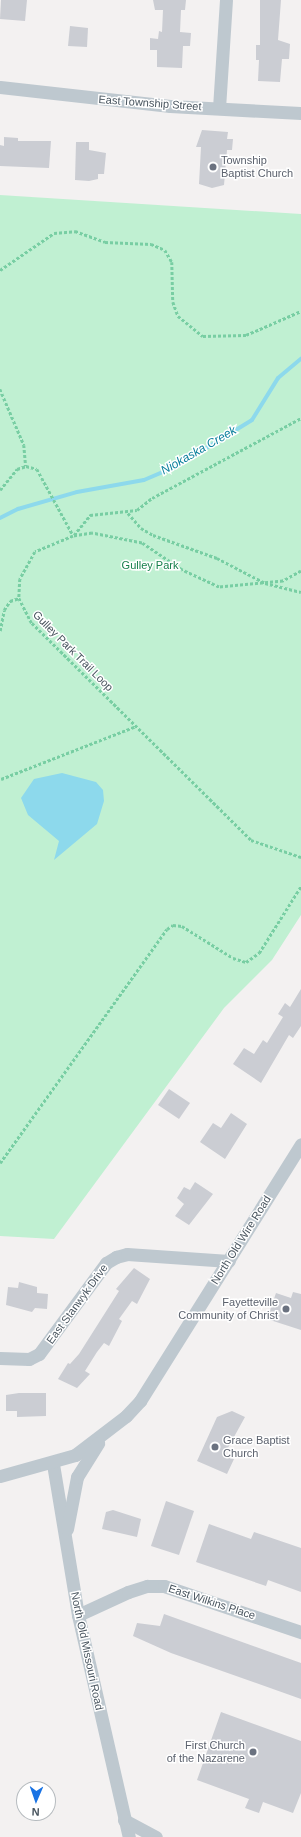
<!DOCTYPE html>
<style>
body{margin:0}
#map{position:relative;width:301px;height:1837px;overflow:hidden;background:#f3f1f1;font-family:Helvetica,sans-serif}
div>[style]{position:absolute}
[style*='--x']{left:calc(var(--x)*1px);top:calc(var(--y)*1px);width:calc(var(--w)*1px);rotate:calc(var(--a)*1deg)}
.green>*{inset:0;background:#c0f0d2}
.water>*{inset:0;background:#8dd9ec}
.stream>*{height:4px;margin:-2px;padding:0 2px;transform-origin:2px;border-radius:2px;background:#8dd9ec}
.building>*{inset:0;background:#cbcdd3}
.path>*{height:2.5px;margin-top:-1.25px;transform-origin:0;background:repeating-linear-gradient(90deg,#78cea3 0 3px,transparent 0 5px)}
.minor>*{height:13px;margin:-6.5px;padding:0 6.5px;transform-origin:6.5px;border-radius:6.5px;background:#bec8cf}
.dots>*{width:11px;height:11px;translate:-50% -50%;box-sizing:border-box;border:2px solid #fff;border-radius:50%}
span{translate:-50% -50%;white-space:nowrap;text-align:center;line-height:1.15;-webkit-text-stroke:3px #fff;paint-order:stroke}
.street-label{font-size:11px;color:#48545e}
.worship-label{font-size:11px;color:#5b616d}
.left{translate:0 -50%;text-align:left}
.right{translate:-100% -50%;text-align:right}
.park-label{font-size:11px;color:#17814c}
.water-label{font-size:12px;color:#0c809d;font-style:italic}
.north{position:absolute;left:16px;top:1781px;width:40px;height:40px;box-sizing:border-box;background:#fff;border:1px solid #b6bbbf;border-radius:50%;rotate:182deg;font-size:11px;font-weight:700;line-height:16px;text-align:center;color:#48545e}
.north::after{content:'';display:block;margin:auto;width:14px;height:18px;background:#1973e4;clip-path:polygon(50% 0,100% 100%,50% 72%,0 100%)}
</style>
<div id="map">
<div class="green">
<div style="clip-path:polygon(0 195px,301px 214px,301px 915px,272px 960px,224px 1008px,54px 1239px,0 1236px)"></div>
</div>
<div class="water">
<div style="clip-path:polygon(62px 773px,96px 782px,103px 790px,104px 801px,97px 824px,54px 860px,59px 841px,28px 815px,21px 798px,34px 779px)"></div>
</div>
<div class="stream">
<div style="--x:0;--y:518;--w:20;--a:-27"></div>
<div style="--x:18;--y:509;--w:61;--a:-16.1"></div>
<div style="--x:77;--y:492;--w:68;--a:-10.2"></div>
<div style="--x:144;--y:480;--w:36;--a:-23"></div>
<div style="--x:177;--y:466;--w:88;--a:-31.5"></div>
<div style="--x:252;--y:420;--w:49;--a:-58.2"></div>
<div style="--x:278;--y:378;--w:30;--a:-40"></div>
</div>
<div class="building">
<div style="clip-path:polygon(1px 0,27px 0,25px 21px,0 19px)"></div>
<div style="clip-path:polygon(153px 0,186px 0,185px 10px,181px 10px,180px 32px,191px 33px,190px 46px,183px 46px,182px 68px,157px 67px,157px 50px,150px 50px,150px 38px,158px 39px,159px 31px,162px 32px,163px 10px,155px 10px)"></div>
<div style="clip-path:polygon(260px 0,281px 0,278px 40px,290px 44px,289px 59px,282px 59px,280px 82px,258px 81px,259px 60px,256px 60px,256px 45px,260px 45px)"></div>
<div style="clip-path:polygon(70px 26px,88px 28px,87px 47px,68px 46px)"></div>
<div style="clip-path:polygon(202px 130px,228px 132px,227px 139px,233px 139px,232px 150px,227px 150px,224px 185px,212px 188px,199px 184px,201px 147px,196px 147px)"></div>
<div style="clip-path:polygon(4px 137px,18px 138px,18px 141px,51px 141px,49px 168px,0 166px,0 145px,4px 146px)"></div>
<div style="clip-path:polygon(76px 142px,89px 142px,89px 150px,106px 153px,104px 174px,98px 174px,98px 179px,89px 181px,75px 180px)"></div>
<div style="clip-path:polygon(301px 989px,301px 1026px,293px 1038px,289px 1035px,261px 1083px,233px 1064px,244px 1048px,254px 1054px,263px 1040px,267px 1043px,283px 1017px,278px 1014px,285px 1003px,290px 1007px)"></div>
<div style="clip-path:polygon(169px 1089px,190px 1103px,179px 1119px,158px 1105px)"></div>
<div style="clip-path:polygon(231px 1113px,247px 1124px,225px 1159px,200px 1142px,213px 1123px,221px 1128px)"></div>
<div style="clip-path:polygon(195px 1182px,213px 1194px,189px 1225px,175px 1216px,184px 1204px,177px 1198px,184px 1187px,190px 1190px)"></div>
<div style="clip-path:polygon(134px 1268px,150px 1279px,137px 1304px,132px 1301px,119px 1319px,122px 1321px,109px 1346px,104px 1343px,97px 1352px,85px 1371px,90px 1374px,77px 1388px,58px 1379px,68px 1363px,70px 1364px,79px 1354px,119px 1291px,116px 1289px)"></div>
<div style="clip-path:polygon(19px 1282px,37px 1287px,37px 1293px,48px 1294px,47px 1309px,35px 1308px,32px 1312px,6px 1305px,8px 1287px,18px 1288px)"></div>
<div style="clip-path:polygon(293px 1292px,301px 1294px,301px 1330px,267px 1319px,276px 1293px,291px 1298px)"></div>
<div style="clip-path:polygon(19px 1393px,46px 1393px,46px 1416px,17px 1417px,17px 1411px,6px 1411px,6px 1395px)"></div>
<div style="clip-path:polygon(232px 1411px,245px 1417px,224px 1455px,234px 1459px,227px 1474px,197px 1461px,217px 1417px)"></div>
<div style="clip-path:polygon(166px 1501px,194px 1511px,179px 1555px,151px 1546px)"></div>
<div style="clip-path:polygon(113px 1510px,141px 1519px,137px 1537px,102px 1529px,106px 1512px)"></div>
<div style="clip-path:polygon(209px 1524px,251px 1539px,254px 1532px,301px 1548px,301px 1592px,268px 1580px,266px 1586px,196px 1562px)"></div>
<div style="clip-path:polygon(164px 1614px,301px 1663px,301px 1699px,171px 1653px,133px 1636px,137px 1623px,160px 1626px)"></div>
<div style="clip-path:polygon(221px 1712px,301px 1741px,301px 1793px,293px 1813px,263px 1802px,259px 1813px,245px 1808px,249px 1799px,197px 1780px)"></div>
</div>
<div class="path">
<div style="--x:0;--y:270;--w:65;--a:-34.4"></div>
<div style="--x:54;--y:233;--w:21;--a:-5"></div>
<div style="--x:75;--y:231;--w:32;--a:20"></div>
<div style="--x:105;--y:242;--w:46;--a:2.5"></div>
<div style="--x:151;--y:244;--w:15;--a:23"></div>
<div style="--x:165;--y:250;--w:14;--a:60"></div>
<div style="--x:172;--y:262;--w:40;--a:88.6"></div>
<div style="--x:173;--y:302;--w:15;--a:70"></div>
<div style="--x:178;--y:316;--w:32;--a:39"></div>
<div style="--x:203;--y:336;--w:43;--a:-1.3"></div>
<div style="--x:246;--y:335;--w:60;--a:-23.6"></div>
<div style="--x:0;--y:389;--w:61;--a:66.8"></div>
<div style="--x:24;--y:445;--w:21;--a:85"></div>
<div style="--x:0;--y:490;--w:27;--a:-51"></div>
<div style="--x:17;--y:469;--w:9;--a:-18"></div>
<div style="--x:26;--y:466;--w:11;--a:15"></div>
<div style="--x:37;--y:469;--w:75;--a:61.4"></div>
<div style="--x:128;--y:513;--w:20;--a:49"></div>
<div style="--x:141;--y:528;--w:14;--a:30"></div>
<div style="--x:153;--y:535;--w:68;--a:19.8"></div>
<div style="--x:217;--y:558;--w:54;--a:27.5"></div>
<div style="--x:265;--y:583;--w:37;--a:14"></div>
<div style="--x:74;--y:535;--w:26;--a:-51"></div>
<div style="--x:90;--y:515;--w:47;--a:-6.1"></div>
<div style="--x:137;--y:510;--w:19;--a:-39"></div>
<div style="--x:152;--y:498;--w:169;--a:-28.2"></div>
<div style="--x:301;--y:571;--w:21;--a:151"></div>
<div style="--x:283;--y:581;--w:64;--a:174.6"></div>
<div style="--x:219;--y:587;--w:41;--a:-155.3"></div>
<div style="--x:182;--y:570;--w:48;--a:-146"></div>
<div style="--x:142;--y:543;--w:51;--a:-168.7"></div>
<div style="--x:92;--y:533;--w:19;--a:171"></div>
<div style="--x:73;--y:536;--w:41;--a:157.2"></div>
<div style="--x:35;--y:552;--w:31;--a:119"></div>
<div style="--x:20;--y:579;--w:19;--a:93"></div>
<div style="--x:19;--y:598;--w:28;--a:63"></div>
<div style="--x:32;--y:623;--w:308;--a:44.7"></div>
<div style="--x:251;--y:840;--w:53;--a:18.8"></div>
<div style="--x:0;--y:631;--w:21;--a:-79"></div>
<div style="--x:4;--y:610;--w:11;--a:-56"></div>
<div style="--x:10;--y:601;--w:9;--a:-18"></div>
<div style="--x:1;--y:779;--w:145;--a:-21.4"></div>
<div style="--x:0;--y:1163;--w:287;--a:-54.5"></div>
<div style="--x:167;--y:929;--w:7;--a:-34"></div>
<div style="--x:173;--y:925;--w:9;--a:6"></div>
<div style="--x:182;--y:926;--w:60;--a:32.1"></div>
<div style="--x:233;--y:958;--w:14;--a:17"></div>
<div style="--x:246;--y:962;--w:16;--a:-35"></div>
<div style="--x:259;--y:953;--w:79;--a:-57.9"></div>
</div>
<div class="minor">
<div style="--x:0;--y:87;--w:171;--a:6.4"></div>
<div style="--x:170;--y:106;--w:131;--a:3.1"></div>
<div style="--x:219;--y:108;--w:108;--a:-86.3"></div>
<div style="--x:0;--y:1358;--w:29;--a:2"></div>
<div style="--x:29;--y:1359;--w:11;--a:-27"></div>
<div style="--x:39;--y:1354;--w:113;--a:-53.6"></div>
<div style="--x:106;--y:1263;--w:12;--a:-31"></div>
<div style="--x:116;--y:1257;--w:11;--a:-15"></div>
<div style="--x:127;--y:1254;--w:102;--a:3.9"></div>
<div style="--x:53;--y:1464;--w:153;--a:80.6"></div>
<div style="--x:78;--y:1615;--w:228;--a:77.1"></div>
<div style="--x:0;--y:1476;--w:78;--a:-15.6"></div>
<div style="--x:75;--y:1455;--w:64;--a:-37.4"></div>
<div style="--x:126;--y:1416;--w:21;--a:-47"></div>
<div style="--x:140;--y:1401;--w:303;--a:-57.9"></div>
<div style="--x:67;--y:1529;--w:53;--a:-79.1"></div>
<div style="--x:77;--y:1477;--w:40;--a:-58"></div>
<div style="--x:78;--y:1615;--w:55;--a:-24.7"></div>
<div style="--x:128;--y:1592;--w:20;--a:-18"></div>
<div style="--x:147;--y:1586;--w:17;--a:0"></div>
<div style="--x:164;--y:1586;--w:145;--a:18.6"></div>
<div style="--x:124;--y:1820;--w:36;--a:28"></div>
</div>
<div class="dots">
<div style="left:213px;top:167px;background:#6b7280"></div>
<div style="left:286px;top:1309px;background:#6b7280"></div>
<div style="left:215px;top:1447px;background:#6b7280"></div>
<div style="left:253px;top:1752px;background:#6b7280"></div>
</div>
<div class="street-label">
<span style="left:150px;top:103px;rotate:4deg">East Township Street</span>
<span style="left:73px;top:651px;rotate:45deg">Gulley Park Trail Loop</span>
<span style="left:241px;top:1240px;rotate:-58deg">North Old Wire Road</span>
<span style="left:77px;top:1304px;rotate:-54deg">East Stanwyk Drive</span>
<span style="left:212px;top:1602px;rotate:18deg">East Wilkins Place</span>
<span style="left:87px;top:1651px;rotate:78deg">North Old Missouri Road</span>
</div>
<div class="worship-label">
<span class="left" style="left:221px;top:167px">Township<br>Baptist Church</span>
<span class="right" style="left:278px;top:1309px">Fayetteville<br>Community of Christ</span>
<span class="left" style="left:223px;top:1447px">Grace Baptist<br>Church</span>
<span class="right" style="left:245px;top:1752px">First Church<br>of the Nazarene</span>
</div>
<div class="park-label">
<span style="left:150px;top:565px">Gulley Park</span>
</div>
<div class="water-label">
<span style="left:199px;top:451px;rotate:-30deg">Niokaska Creek</span>
</div>
<div class="north">N</div>
</div>
